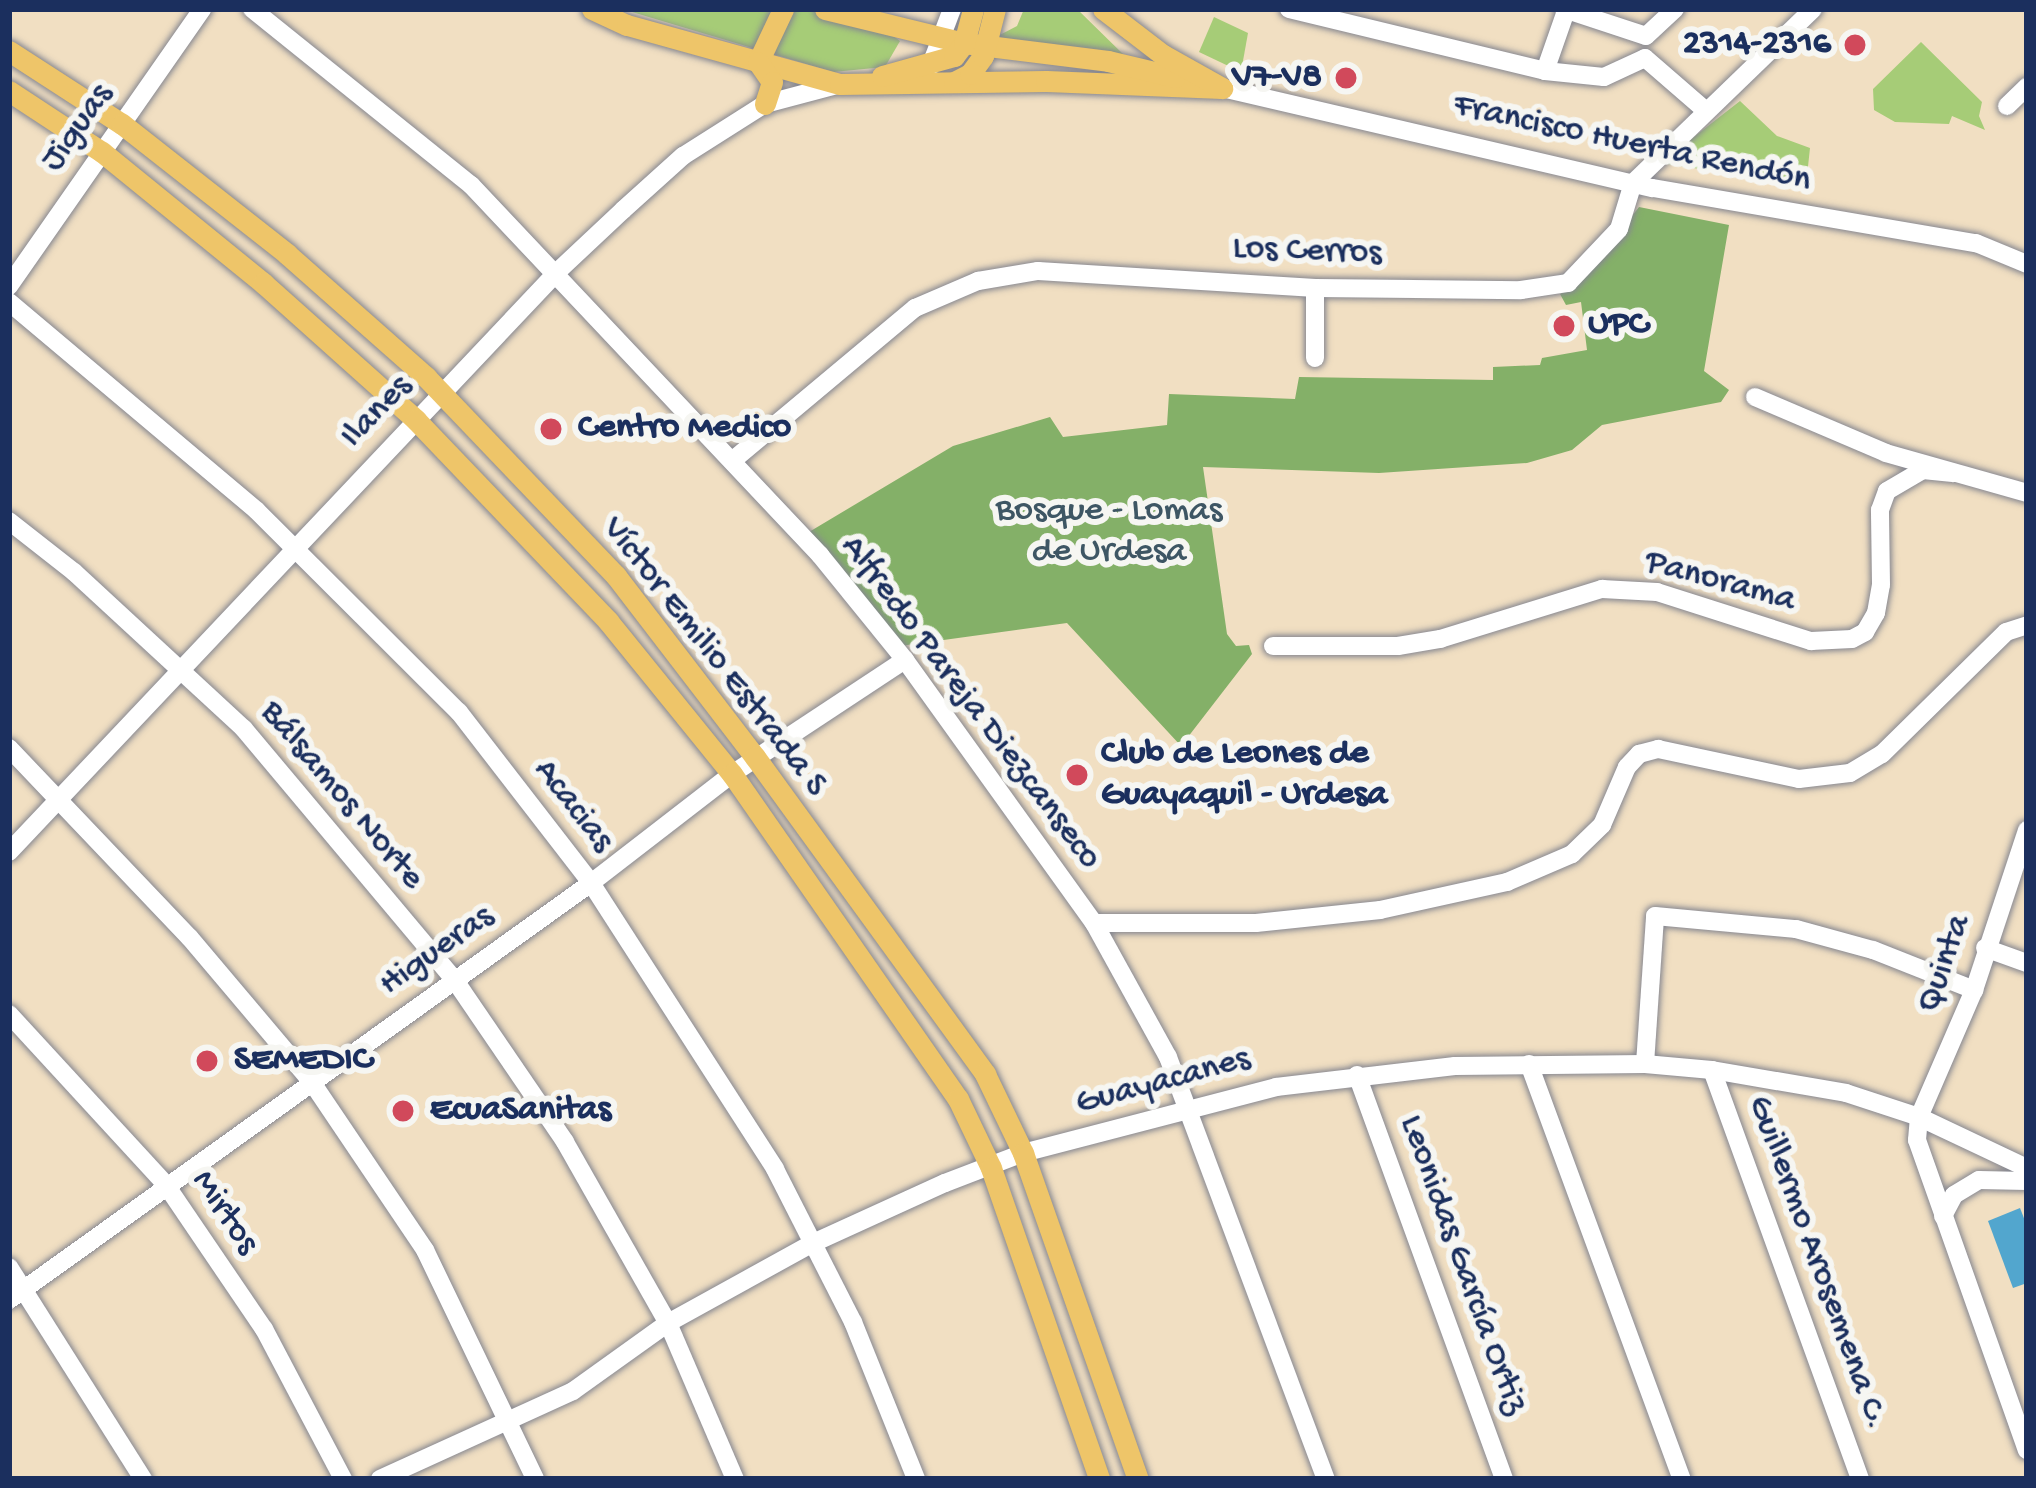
<!DOCTYPE html>
<meta charset="utf-8">
<style>
body{margin:0}
#map{position:relative;width:2036px;height:1488px;overflow:hidden;background:#f1dfc2;font-family:"Gochi Hand",sans-serif}
div>[style]{position:absolute}
[style*='--x']{left:calc(var(--x)*1px);top:calc(var(--y)*1px);width:calc(var(--w)*1px);rotate:calc(var(--a)*1deg)}
.green>*{inset:0;background:#a6cc77}
.forest>*{inset:0;background:#84b068}
.water>*{inset:0;background:#52a6ce}
.roads{filter:drop-shadow(0 0 3px #868790) drop-shadow(0 0 3px #868790)}
.minor>*{height:18px;margin:-9px;padding:0 9px;transform-origin:9px;border-radius:9px;background:#fff}
.major>*{height:21px;margin:-10.5px;padding:0 10.5px;transform-origin:10.5px;border-radius:10.5px;background:#eec569}
.dots>*{width:33px;height:33px;translate:-50% -50%;box-sizing:border-box;border:6px solid #f6f6f2;border-radius:50%}
span{translate:-50% -50%;white-space:nowrap;text-align:center;line-height:1.15;-webkit-text-stroke:12px #f6f6f2;paint-order:stroke}
.poi-label{font-size:36px;color:#1b2f5e;font-weight:700}
.right{translate:-100% -50%;text-align:right}
.left{translate:0 -50%;text-align:left}
.street-label{font-size:36px;color:#1b2f5e}
.park-label{font-size:36px;color:#3e5664}
.frame{position:absolute;inset:0;border:12px solid #1b2f5e;pointer-events:none}
</style>
<div id="map">
<div class="green">
<div style="clip-path:polygon(622px 9px,806px 9px,885px 30px,900px 41px,885px 67px,833px 72px)"></div>
<div style="clip-path:polygon(1024px 9px,1077px 9px,1127px 58px,994px 38px,1017px 26px)"></div>
<div style="clip-path:polygon(1214px 17px,1248px 33px,1241px 72px,1199px 52px)"></div>
<div style="clip-path:polygon(1921px 42px,1982px 102px,1979px 116px,1985px 130px,1952px 116px,1949px 124px,1895px 122px,1874px 110px,1873px 89px)"></div>
<div style="clip-path:polygon(1740px 101px,1777px 136px,1810px 148px,1806px 185px,1667px 164px,1667px 158px)"></div>
</div>
<div class="forest">
<div style="clip-path:polygon(1639px 207px,1729px 225px,1704px 371px,1729px 390px,1721px 402px,1602px 425px,1572px 450px,1527px 463px,1379px 473px,1203px 467px,1227px 634px,1236px 646px,1249px 645px,1252px 654px,1181px 746px,1067px 623px,900px 646px,809px 532px,953px 446px,1050px 417px,1063px 437px,1167px 425px,1169px 394px,1295px 399px,1299px 377px,1493px 380px,1493px 367px,1540px 365px,1542px 358px,1587px 350px,1581px 302px,1566px 305px,1560px 294px,1579px 284px)"></div>
</div>
<div class="water">
<div style="clip-path:polygon(2020px 1208px,2027px 1226px,2027px 1283px,2013px 1288px,1988px 1221px)"></div>
</div>
<div class="roads">
<div class="minor">
<div style="--x:252;--y:9;--w:281;--a:38.8"></div>
<div style="--x:471;--y:185;--w:509;--a:46.67"></div>
<div style="--x:820;--y:555;--w:135;--a:51"></div>
<div style="--x:905;--y:660;--w:324;--a:54.3"></div>
<div style="--x:1094;--y:923;--w:153;--a:61.1"></div>
<div style="--x:1168;--y:1057;--w:451;--a:69.5"></div>
<div style="--x:1289;--y:9;--w:263;--a:13.6"></div>
<div style="--x:1545;--y:71;--w:64;--a:-70.7"></div>
<div style="--x:1564;--y:9;--w:86;--a:18.2"></div>
<div style="--x:1646;--y:36;--w:40;--a:-43"></div>
<div style="--x:1645;--y:58;--w:79;--a:40.9"></div>
<div style="--x:930;--y:67;--w:62;--a:-69.2"></div>
<div style="--x:1545;--y:71;--w:59;--a:5.8"></div>
<div style="--x:1604;--y:77;--w:45;--a:-24.9"></div>
<div style="--x:1222;--y:88;--w:442;--a:13.1"></div>
<div style="--x:1653;--y:188;--w:328;--a:9.7"></div>
<div style="--x:1976;--y:243;--w:55;--a:22.4"></div>
<div style="--x:2007;--y:106;--w:28;--a:-44"></div>
<div style="--x:9;--y:286;--w:338;--a:-55.1"></div>
<div style="--x:9;--y:302;--w:324;--a:40.1"></div>
<div style="--x:257;--y:511;--w:285;--a:44.9"></div>
<div style="--x:459;--y:712;--w:216;--a:52.3"></div>
<div style="--x:591;--y:883;--w:340;--a:57.2"></div>
<div style="--x:775;--y:1169;--w:172;--a:63"></div>
<div style="--x:853;--y:1322;--w:169;--a:68.1"></div>
<div style="--x:1315;--y:358;--w:70;--a:-90"></div>
<div style="--x:1755;--y:397;--w:142;--a:23.1"></div>
<div style="--x:1886;--y:453;--w:147;--a:15.8"></div>
<div style="--x:732;--y:461;--w:239;--a:-39.9"></div>
<div style="--x:915;--y:308;--w:69;--a:-23.2"></div>
<div style="--x:978;--y:281;--w:61;--a:-9.5"></div>
<div style="--x:1038;--y:271;--w:278;--a:3.5"></div>
<div style="--x:1315;--y:288;--w:206;--a:0.6"></div>
<div style="--x:1521;--y:290;--w:48;--a:-8.5"></div>
<div style="--x:1568;--y:283;--w:74;--a:-46.6"></div>
<div style="--x:1619;--y:229;--w:48;--a:-73.1"></div>
<div style="--x:1633;--y:183;--w:250;--a:-44"></div>
<div style="--x:9;--y:521;--w:83;--a:38.1"></div>
<div style="--x:74;--y:572;--w:231;--a:42.7"></div>
<div style="--x:244;--y:729;--w:326;--a:50"></div>
<div style="--x:454;--y:979;--w:197;--a:55.7"></div>
<div style="--x:565;--y:1142;--w:208;--a:60.4"></div>
<div style="--x:668;--y:1323;--w:170;--a:66.8"></div>
<div style="--x:1273;--y:646;--w:125;--a:0"></div>
<div style="--x:1398;--y:646;--w:43;--a:-9.5"></div>
<div style="--x:1440;--y:639;--w:170;--a:-17.2"></div>
<div style="--x:1602;--y:589;--w:55;--a:3.1"></div>
<div style="--x:1657;--y:592;--w:162;--a:17.7"></div>
<div style="--x:1811;--y:641;--w:41;--a:-2.8"></div>
<div style="--x:1852;--y:639;--w:15;--a:-28"></div>
<div style="--x:1865;--y:632;--w:22;--a:-60"></div>
<div style="--x:1876;--y:613;--w:28;--a:-80"></div>
<div style="--x:1881;--y:585;--w:75;--a:-90.8"></div>
<div style="--x:1880;--y:510;--w:20;--a:-70"></div>
<div style="--x:1887;--y:491;--w:42;--a:-30.3"></div>
<div style="--x:1923;--y:470;--w:30;--a:6"></div>
<div style="--x:9;--y:748;--w:262;--a:46.4"></div>
<div style="--x:190;--y:938;--w:187;--a:49.8"></div>
<div style="--x:311;--y:1081;--w:204;--a:56"></div>
<div style="--x:425;--y:1250;--w:254;--a:64.3"></div>
<div style="--x:2027;--y:830;--w:169;--a:108.3"></div>
<div style="--x:1974;--y:990;--w:138;--a:113.4"></div>
<div style="--x:1919;--y:1117;--w:23;--a:95"></div>
<div style="--x:1917;--y:1140;--w:329;--a:70.5"></div>
<div style="--x:9;--y:852;--w:798;--a:-46.62"></div>
<div style="--x:557;--y:272;--w:91;--a:-43.2"></div>
<div style="--x:623;--y:210;--w:81;--a:-42"></div>
<div style="--x:683;--y:156;--w:97;--a:-32.4"></div>
<div style="--x:765;--y:104;--w:78;--a:-14.9"></div>
<div style="--x:1094;--y:923;--w:162;--a:0"></div>
<div style="--x:1256;--y:923;--w:125;--a:-6"></div>
<div style="--x:1380;--y:910;--w:130;--a:-12.4"></div>
<div style="--x:1507;--y:882;--w:71;--a:-23.3"></div>
<div style="--x:1572;--y:854;--w:42;--a:-44"></div>
<div style="--x:1602;--y:825;--w:63;--a:-66.7"></div>
<div style="--x:1627;--y:767;--w:18;--a:-47"></div>
<div style="--x:1639;--y:754;--w:20;--a:-15"></div>
<div style="--x:1658;--y:749;--w:144;--a:12"></div>
<div style="--x:1799;--y:779;--w:51;--a:-6.7"></div>
<div style="--x:1850;--y:773;--w:37;--a:-31"></div>
<div style="--x:1882;--y:754;--w:174;--a:-44.5"></div>
<div style="--x:2006;--y:632;--w:22;--a:-18"></div>
<div style="--x:1985;--y:948;--w:45;--a:19.7"></div>
<div style="--x:9;--y:1014;--w:232;--a:47.4"></div>
<div style="--x:166;--y:1185;--w:174;--a:55.8"></div>
<div style="--x:264;--y:1329;--w:170;--a:62.2"></div>
<div style="--x:1529;--y:1064;--w:442;--a:69.8"></div>
<div style="--x:1645;--y:1064;--w:148;--a:-86.1"></div>
<div style="--x:1655;--y:916;--w:142;--a:5.3"></div>
<div style="--x:1796;--y:929;--w:80;--a:15.3"></div>
<div style="--x:1873;--y:950;--w:109;--a:21.6"></div>
<div style="--x:1712;--y:1070;--w:435;--a:70.1"></div>
<div style="--x:1357;--y:1075;--w:430;--a:70"></div>
<div style="--x:1943;--y:1216;--w:24;--a:-62"></div>
<div style="--x:1954;--y:1195;--w:29;--a:-31"></div>
<div style="--x:1979;--y:1180;--w:48;--a:1.2"></div>
<div style="--x:9;--y:1267;--w:251;--a:57.7"></div>
<div style="--x:9;--y:1300;--w:716;--a:-35.62"></div>
<div style="--x:591;--y:883;--w:178;--a:-37.7"></div>
<div style="--x:732;--y:774;--w:207;--a:-33.4"></div>
<div style="--x:380;--y:1479;--w:212;--a:-24.5"></div>
<div style="--x:573;--y:1391;--w:117;--a:-35.6"></div>
<div style="--x:668;--y:1323;--w:163;--a:-28.9"></div>
<div style="--x:811;--y:1244;--w:147;--a:-24.5"></div>
<div style="--x:945;--y:1183;--w:84;--a:-21"></div>
<div style="--x:1023;--y:1153;--w:261;--a:-14.6"></div>
<div style="--x:1276;--y:1087;--w:180;--a:-6.7"></div>
<div style="--x:1455;--y:1066;--w:190;--a:-0.6"></div>
<div style="--x:1645;--y:1064;--w:67;--a:5.1"></div>
<div style="--x:1712;--y:1070;--w:136;--a:9.7"></div>
<div style="--x:1846;--y:1093;--w:77;--a:18.2"></div>
<div style="--x:1919;--y:1117;--w:119;--a:25.3"></div>
</div>
<div class="major">
<div style="--x:592;--y:9;--w:38;--a:25"></div>
<div style="--x:627;--y:25;--w:221;--a:15.5"></div>
<div style="--x:840;--y:84;--w:206;--a:-0.8"></div>
<div style="--x:1046;--y:81;--w:176;--a:2.3"></div>
<div style="--x:825;--y:9;--w:143;--a:13.7"></div>
<div style="--x:964;--y:43;--w:145;--a:7.1"></div>
<div style="--x:1108;--y:61;--w:69;--a:13.4"></div>
<div style="--x:1103;--y:9;--w:76;--a:37.5"></div>
<div style="--x:1163;--y:55;--w:68;--a:29.2"></div>
<div style="--x:9;--y:51;--w:135;--a:32.9"></div>
<div style="--x:122;--y:124;--w:210;--a:38.2"></div>
<div style="--x:287;--y:254;--w:186;--a:41.5"></div>
<div style="--x:426;--y:377;--w:275;--a:46.3"></div>
<div style="--x:616;--y:576;--w:228;--a:52.5"></div>
<div style="--x:755;--y:757;--w:392;--a:54"></div>
<div style="--x:985;--y:1074;--w:88;--a:64.3"></div>
<div style="--x:1023;--y:1153;--w:346;--a:70.6"></div>
<div style="--x:758;--y:62;--w:59;--a:-64.7"></div>
<div style="--x:758;--y:62;--w:24;--a:55"></div>
<div style="--x:772;--y:82;--w:23;--a:108"></div>
<div style="--x:882;--y:76;--w:75;--a:-15.5"></div>
<div style="--x:954;--y:56;--w:16;--a:-52"></div>
<div style="--x:964;--y:43;--w:35;--a:-75"></div>
<div style="--x:954;--y:82;--w:18;--a:-27"></div>
<div style="--x:970;--y:74;--w:22;--a:-54"></div>
<div style="--x:983;--y:56;--w:49;--a:-75.7"></div>
<div style="--x:9;--y:91;--w:111;--a:33.3"></div>
<div style="--x:102;--y:152;--w:208;--a:39.1"></div>
<div style="--x:263;--y:283;--w:205;--a:41.8"></div>
<div style="--x:416;--y:420;--w:278;--a:46.3"></div>
<div style="--x:608;--y:621;--w:197;--a:51"></div>
<div style="--x:732;--y:774;--w:396;--a:55.2"></div>
<div style="--x:958;--y:1099;--w:76;--a:64.4"></div>
<div style="--x:991;--y:1168;--w:329;--a:70.8"></div>
</div>
</div>
<div class="dots">
<div style="left:1855px;top:45px;background:#d1495b"></div>
<div style="left:1346px;top:78px;background:#d1495b"></div>
<div style="left:1564px;top:326px;background:#d1495b"></div>
<div style="left:551px;top:429px;background:#d1495b"></div>
<div style="left:1077px;top:775px;background:#d1495b"></div>
<div style="left:207px;top:1061px;background:#d1495b"></div>
<div style="left:403px;top:1111px;background:#d1495b"></div>
</div>
<div class="poi-label">
<span class="right" style="left:1831px;top:45px">2314-2316</span>
<span class="right" style="left:1322px;top:78px">V7-V8</span>
<span class="left" style="left:1588px;top:326px">UPC</span>
<span class="left" style="left:578px;top:429px">Centro Medico</span>
<span class="left" style="left:1101px;top:775px">Club de Leones de<br>Guayaquil - Urdesa</span>
<span class="left" style="left:234px;top:1061px">SEMEDIC</span>
<span class="left" style="left:430px;top:1111px">EcuaSanitas</span>
</div>
<div class="street-label">
<span style="left:78px;top:128px;rotate:-55deg">Jiguas</span>
<span style="left:1632px;top:144px;rotate:12deg">Francisco Huerta Rendón</span>
<span style="left:1307px;top:252px;rotate:2deg">Los Cerros</span>
<span style="left:377px;top:412px;rotate:-46deg">Ilanes</span>
<span style="left:1720px;top:582px;rotate:15deg">Panorama</span>
<span style="left:714px;top:657px;rotate:52deg">Víctor Emilio Estrada S</span>
<span style="left:970px;top:703px;rotate:53deg">Alfredo Pareja Diezcanseco</span>
<span style="left:341px;top:796px;rotate:50deg">Bálsamos Norte</span>
<span style="left:573px;top:806px;rotate:52deg">Acacias</span>
<span style="left:437px;top:951px;rotate:-35deg">Higueras</span>
<span style="left:1945px;top:964px;rotate:-71deg">Quinta</span>
<span style="left:1163px;top:1082px;rotate:-15deg">Guayacanes</span>
<span style="left:224px;top:1213px;rotate:56deg">Mirtos</span>
<span style="left:1817px;top:1263px;rotate:70deg">Guillermo Arosemena C.</span>
<span style="left:1462px;top:1265px;rotate:70deg">Leonidas García Ortiz</span>
</div>
<div class="park-label">
<span style="left:1109px;top:532px">Bosque - Lomas<br>de Urdesa</span>
</div>
<div class="frame"></div>
</div>
